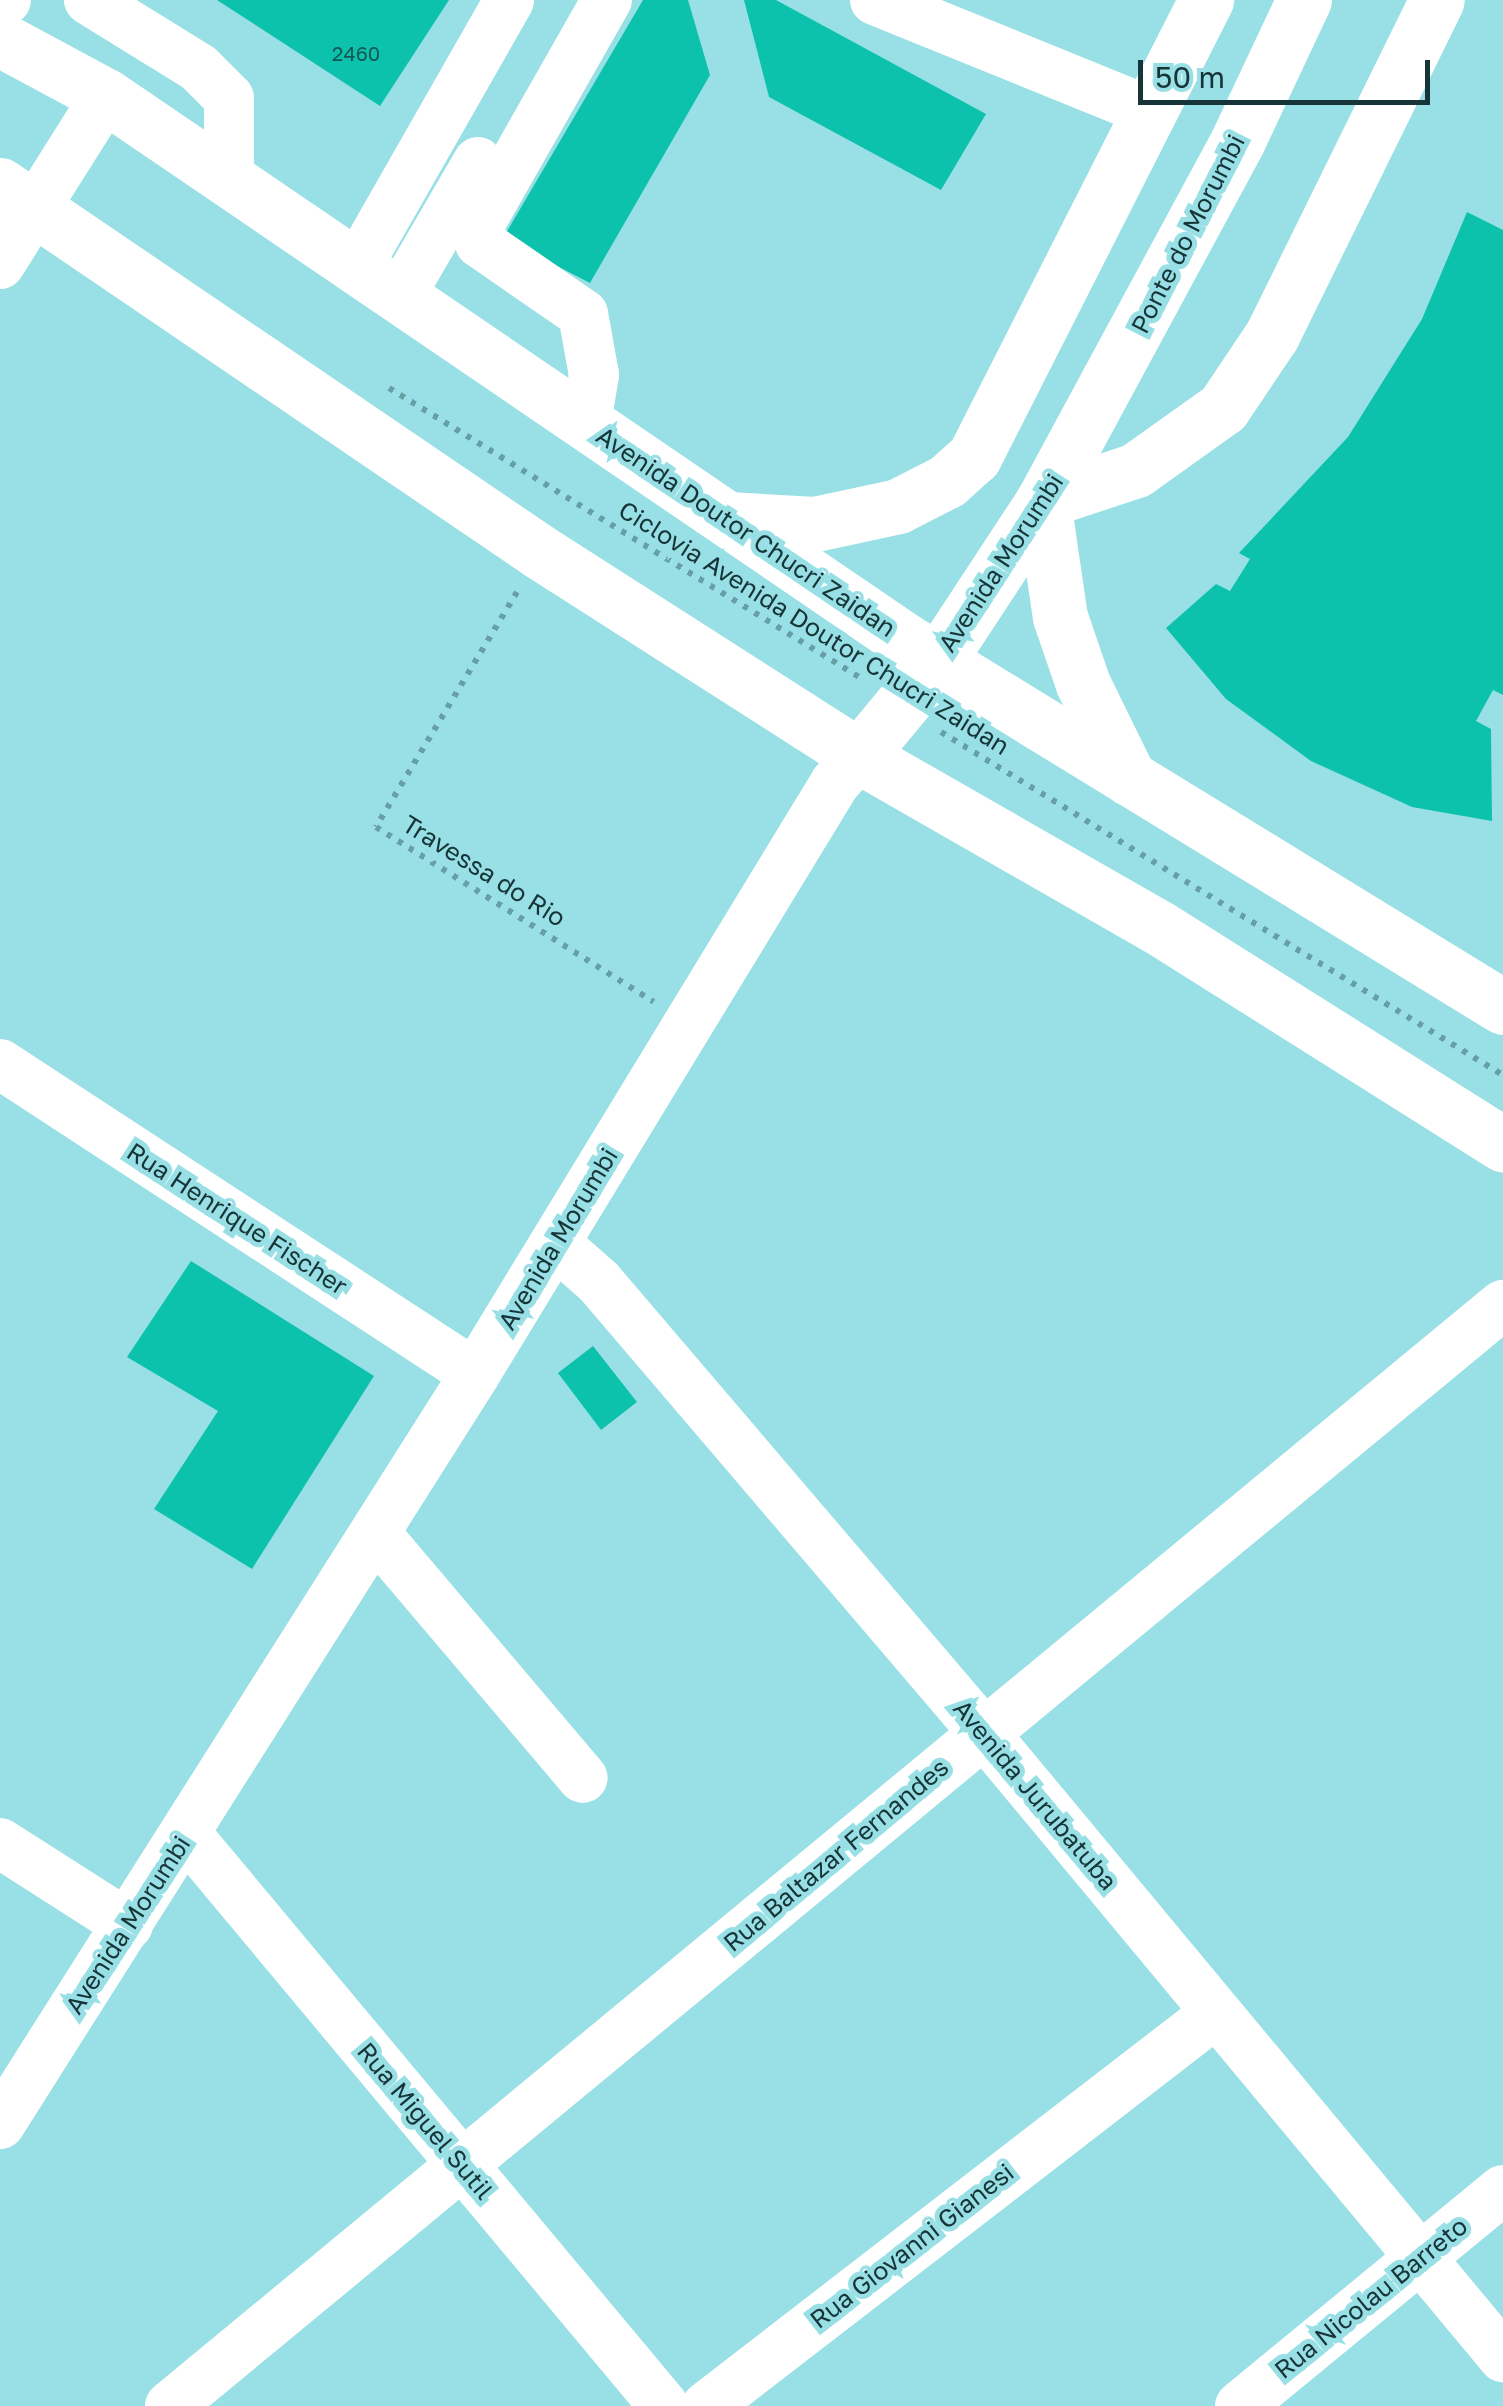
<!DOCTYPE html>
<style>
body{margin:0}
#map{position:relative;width:1503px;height:2406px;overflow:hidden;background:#98e0e5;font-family:"Golos Text",sans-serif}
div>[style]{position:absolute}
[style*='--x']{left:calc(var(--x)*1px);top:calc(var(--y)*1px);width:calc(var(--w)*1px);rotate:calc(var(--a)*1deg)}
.building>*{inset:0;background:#0dc2ad}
.path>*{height:6px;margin-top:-3px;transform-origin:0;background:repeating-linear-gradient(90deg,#67a0a4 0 5px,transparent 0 13px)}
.minor>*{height:50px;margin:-25px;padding:0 25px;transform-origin:25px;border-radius:25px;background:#fff}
.major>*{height:55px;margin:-27.5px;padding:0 27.5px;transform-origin:27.5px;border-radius:27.5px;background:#fff}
.highway>*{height:55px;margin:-27.5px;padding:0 27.5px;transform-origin:27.5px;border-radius:27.5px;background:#fff}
span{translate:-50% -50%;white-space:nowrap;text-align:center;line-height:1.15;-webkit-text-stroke:10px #98e0e5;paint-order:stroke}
.number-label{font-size:20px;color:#145855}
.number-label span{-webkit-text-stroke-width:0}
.street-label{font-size:25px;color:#173538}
.scale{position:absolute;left:1138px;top:60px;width:292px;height:45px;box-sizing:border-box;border:5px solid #173538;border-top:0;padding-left:12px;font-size:30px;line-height:35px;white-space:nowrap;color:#173538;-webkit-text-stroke:8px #98e0e5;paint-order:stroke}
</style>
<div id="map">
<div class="building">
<div style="clip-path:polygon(217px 0,449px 0,380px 106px)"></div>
<div style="clip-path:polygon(643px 0,688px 0,710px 75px,590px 283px,503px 238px)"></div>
<div style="clip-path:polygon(744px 0,776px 0,986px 114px,941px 190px,769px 97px)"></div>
<div style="clip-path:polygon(1467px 212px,1503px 230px,1503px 695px,1493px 690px,1476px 721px,1491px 729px,1492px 821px,1412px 807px,1311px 761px,1226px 699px,1166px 628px,1216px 584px,1230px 591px,1250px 559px,1239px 553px,1348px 437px,1422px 319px)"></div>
<div style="clip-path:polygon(191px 1261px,374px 1376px,252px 1569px,154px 1509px,218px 1411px,127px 1357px)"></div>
<div style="clip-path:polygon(593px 1346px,637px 1402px,601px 1430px,558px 1373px)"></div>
</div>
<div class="path">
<div style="--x:389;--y:388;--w:558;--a:31.58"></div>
<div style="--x:517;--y:592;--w:274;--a:121"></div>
<div style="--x:376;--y:827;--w:328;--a:32.2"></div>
<div style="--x:941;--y:732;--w:658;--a:31.4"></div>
</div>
<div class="minor">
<div style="--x:89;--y:0;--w:129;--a:31.7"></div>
<div style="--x:199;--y:68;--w:42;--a:45"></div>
<div style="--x:229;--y:98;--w:82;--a:90"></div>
<div style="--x:875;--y:0;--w:298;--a:22.1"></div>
<div style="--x:0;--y:1;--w:6;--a:-9"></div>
<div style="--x:0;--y:264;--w:199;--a:-57.8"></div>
<div style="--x:357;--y:267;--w:307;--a:-60.3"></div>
<div style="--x:400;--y:296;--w:155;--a:-59.8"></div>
<div style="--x:586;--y:422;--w:48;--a:-80.3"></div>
<div style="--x:594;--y:375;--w:62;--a:-100.2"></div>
<div style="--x:583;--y:314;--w:125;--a:-145.4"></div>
<div style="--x:480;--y:243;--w:18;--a:-93"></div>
<div style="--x:479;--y:225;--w:259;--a:-60.4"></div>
<div style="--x:0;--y:1064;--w:567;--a:33.13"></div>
<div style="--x:556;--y:1244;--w:57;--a:41.5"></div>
<div style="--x:599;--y:1282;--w:593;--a:49.51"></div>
<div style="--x:984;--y:1733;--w:812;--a:50.25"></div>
<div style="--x:375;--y:1533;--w:321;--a:49.7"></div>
<div style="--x:187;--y:1835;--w:744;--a:50.13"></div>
<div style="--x:0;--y:1843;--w:152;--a:32.6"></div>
<div style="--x:0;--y:2124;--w:888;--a:-57.65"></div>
<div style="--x:475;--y:1374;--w:692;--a:-58.65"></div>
<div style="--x:835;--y:783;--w:36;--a:-48"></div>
<div style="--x:170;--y:2406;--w:1729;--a:-39.56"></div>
<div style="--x:707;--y:2406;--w:643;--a:-37.67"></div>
<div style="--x:1240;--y:2406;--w:340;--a:-39.4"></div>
</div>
<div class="major">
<div style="--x:0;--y:39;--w:120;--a:28.3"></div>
<div style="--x:106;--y:96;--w:968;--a:34.26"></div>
<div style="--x:906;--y:641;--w:700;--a:31.51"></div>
<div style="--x:0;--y:185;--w:653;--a:34.2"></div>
<div style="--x:540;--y:552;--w:379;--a:32.6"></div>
<div style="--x:859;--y:756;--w:344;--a:29.8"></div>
<div style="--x:1158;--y:927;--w:408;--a:32.2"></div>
<div style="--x:1043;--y:501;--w:117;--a:81.7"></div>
<div style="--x:1060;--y:617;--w:71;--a:71.1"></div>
<div style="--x:1083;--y:684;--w:105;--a:63.9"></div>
<div style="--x:859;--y:756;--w:124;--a:-50.3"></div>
<div style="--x:938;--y:661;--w:191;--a:-56.7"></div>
<div style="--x:1043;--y:501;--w:410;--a:-61.6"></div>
<div style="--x:1238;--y:140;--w:155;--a:-64.8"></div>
</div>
<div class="highway">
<div style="--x:1043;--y:501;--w:98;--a:-18.4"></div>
<div style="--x:1136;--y:470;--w:107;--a:-35.5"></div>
<div style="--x:1223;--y:408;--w:88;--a:-56.1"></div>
<div style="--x:1272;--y:335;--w:373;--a:-63.8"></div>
<div style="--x:728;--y:519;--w:87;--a:3.3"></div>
<div style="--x:815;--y:524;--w:85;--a:-12.2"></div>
<div style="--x:898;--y:506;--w:55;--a:-27"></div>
<div style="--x:947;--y:481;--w:36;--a:-42"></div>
<div style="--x:974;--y:457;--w:513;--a:-63.08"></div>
</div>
<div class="number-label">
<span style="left:356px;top:53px">2460</span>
</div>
<div class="street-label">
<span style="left:1188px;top:234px;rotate:-63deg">Ponte do Morumbi</span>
<span style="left:746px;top:532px;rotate:34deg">Avenida Doutor Chucri Zaidan</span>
<span style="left:1001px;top:563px;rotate:-57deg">Avenida Morumbi</span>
<span style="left:814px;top:628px;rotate:32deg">Ciclovia Avenida Doutor Chucri Zaidan</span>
<span style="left:484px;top:871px;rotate:32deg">Travessa do Rio</span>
<span style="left:237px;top:1219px;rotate:33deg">Rua Henrique Fischer</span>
<span style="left:558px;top:1239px;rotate:-59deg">Avenida Morumbi</span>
<span style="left:1035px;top:1795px;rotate:50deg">Avenida Jurubatuba</span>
<span style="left:836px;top:1855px;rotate:-40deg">Rua Baltazar Fernandes</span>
<span style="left:128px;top:1925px;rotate:-57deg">Avenida Morumbi</span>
<span style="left:425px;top:2121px;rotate:50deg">Rua Miguel Sutil</span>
<span style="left:912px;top:2246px;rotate:-38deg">Rua Giovanni Gianesi</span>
<span style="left:1371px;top:2298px;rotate:-39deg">Rua Nicolau Barreto</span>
</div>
<div class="scale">50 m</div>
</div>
